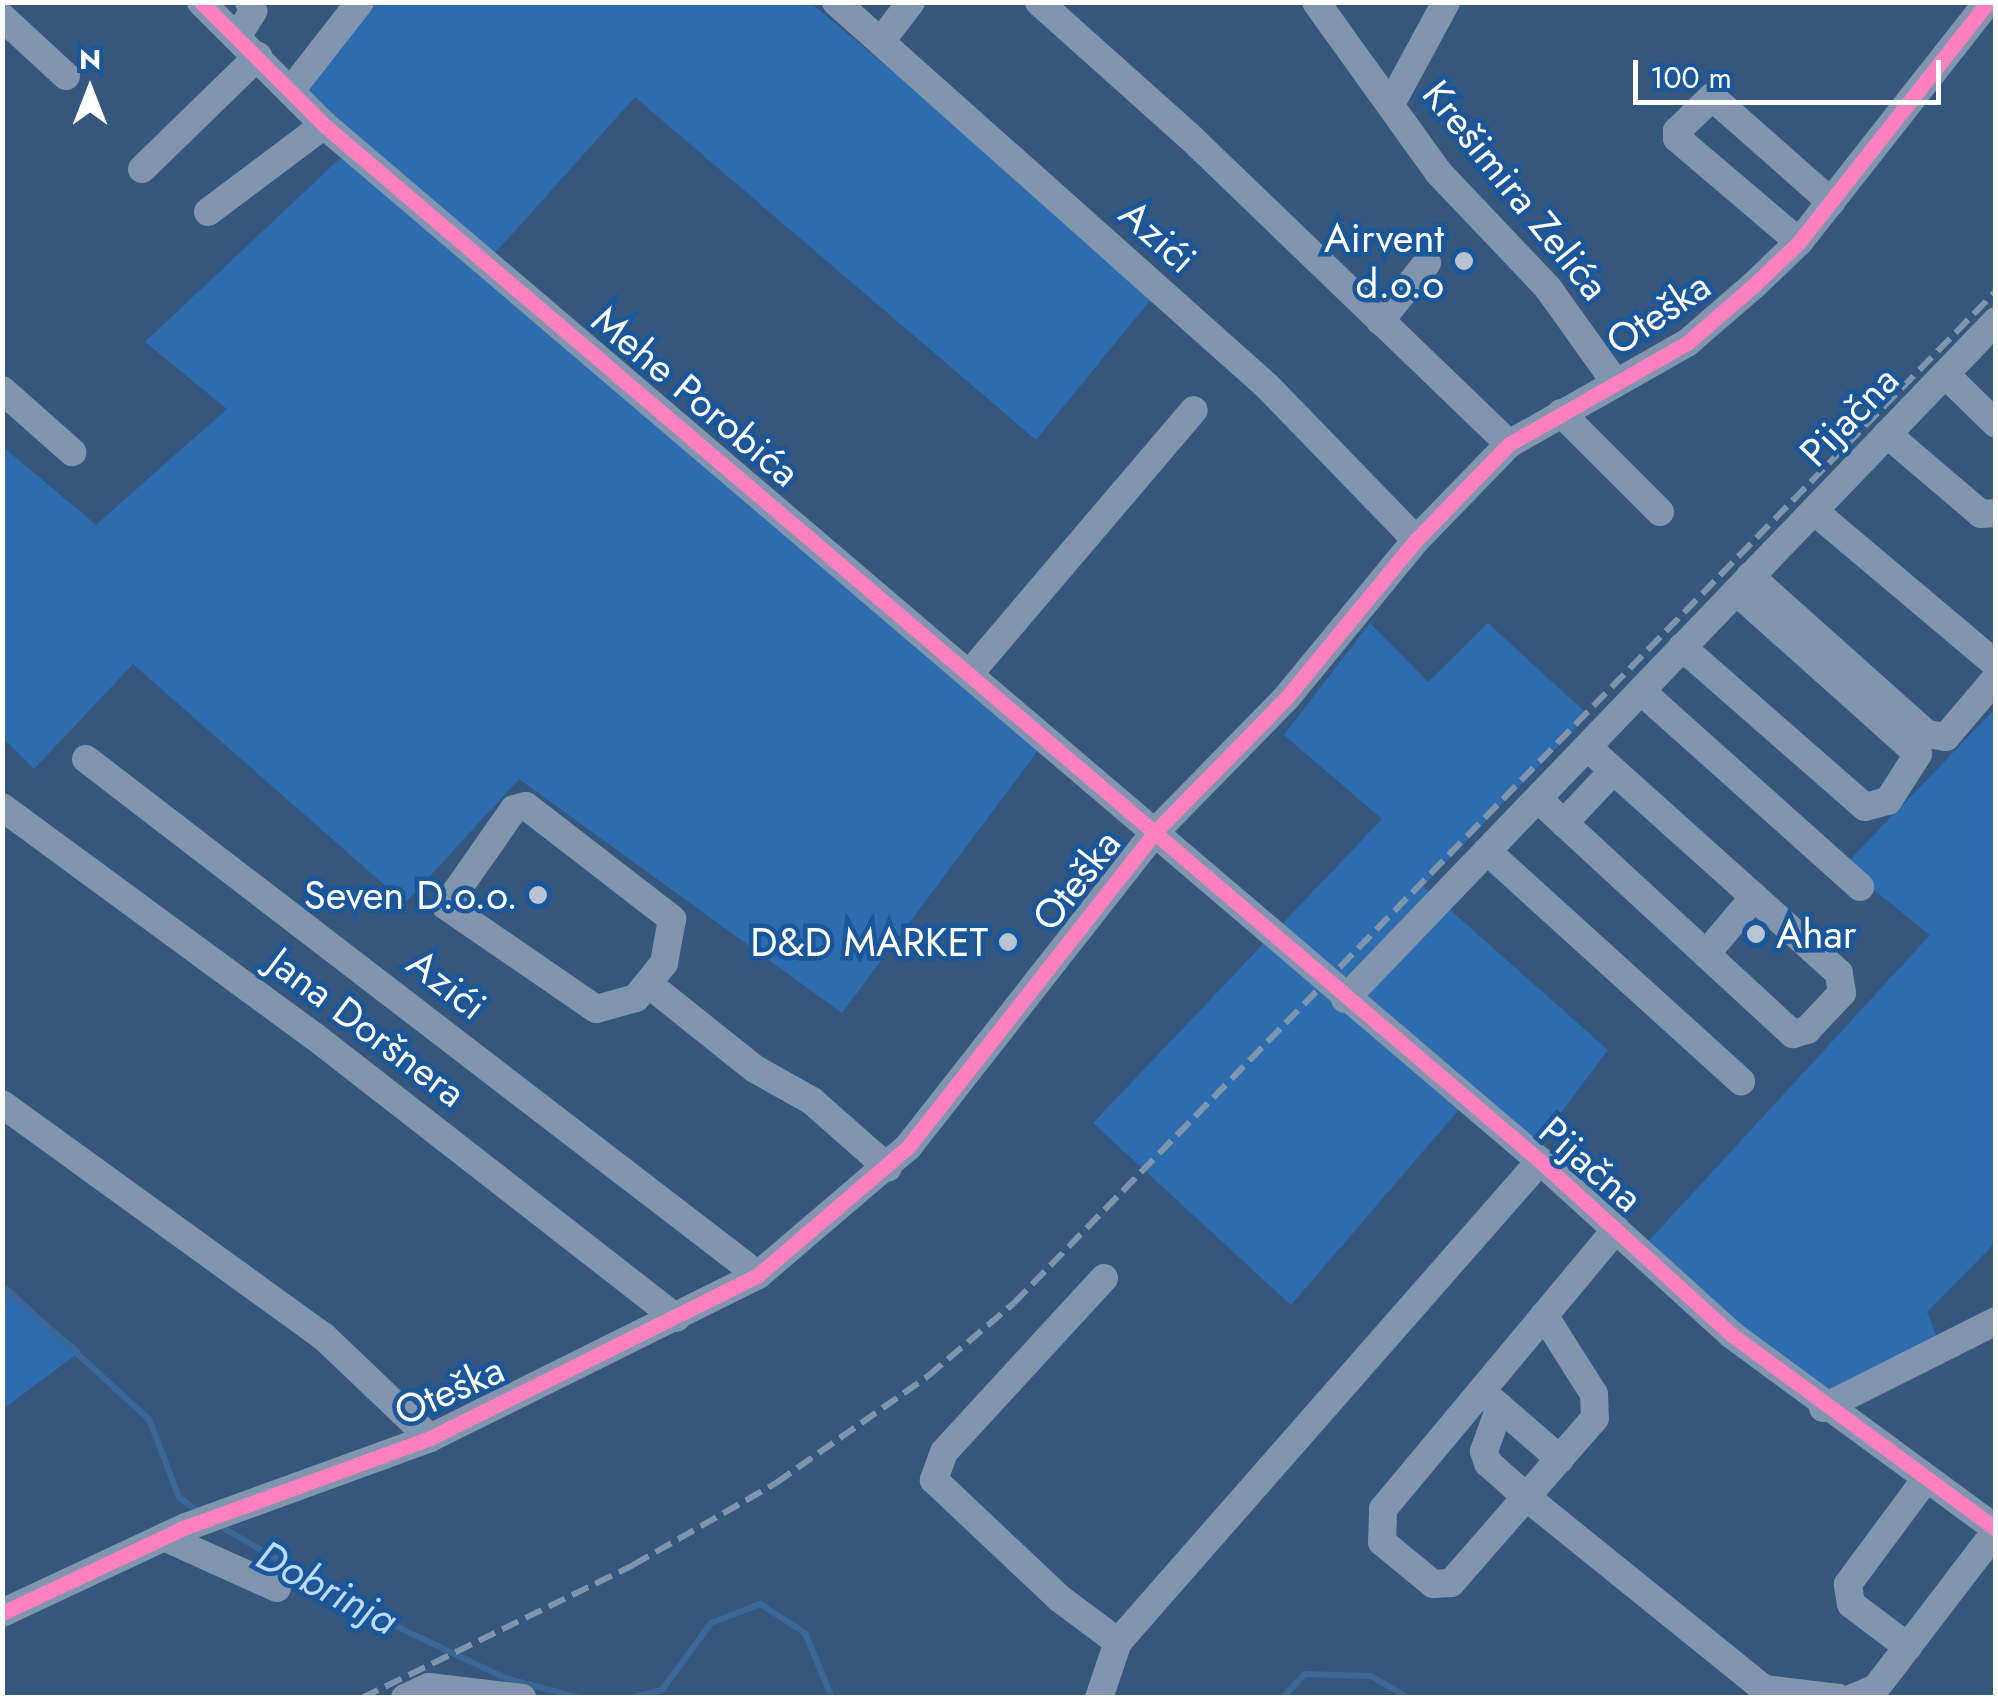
<!DOCTYPE html>
<meta charset="utf-8">
<style>
body{margin:0}
#map{position:relative;width:1998px;height:1700px;overflow:hidden;background:#36577d;font-family:Jost,sans-serif}
div>[style]{position:absolute}
[style*='--x']{left:calc(var(--x)*1px);top:calc(var(--y)*1px);width:calc(var(--w)*1px);rotate:calc(var(--a)*1deg)}
.green>*{inset:0;background:#2d6daf}
.stream>*{height:6px;margin:-3px;padding:0 3px;transform-origin:3px;border-radius:3px;background:#3b6796}
.minor>*{height:28px;margin:-14px;padding:0 14px;transform-origin:14px;border-radius:14px;background:#8196ae}
.rail>*{height:6px;margin-top:-3px;transform-origin:0;background:repeating-linear-gradient(90deg,#7f94ad 0 18px,transparent 0 26px)}
.cycleway>*{height:15px;margin:-7.5px;padding:0 7.5px;transform-origin:7.5px;border-radius:7.5px;background:#ff80c0}
.dots>*{width:28px;height:28px;translate:-50% -50%;box-sizing:border-box;border:5px solid #19569a;border-radius:50%}
span{translate:-50% -50%;white-space:nowrap;text-align:center;line-height:1.15;-webkit-text-stroke:9px #19569a;paint-order:stroke}
.street-label{font-size:40px;color:#fff}
.poi-label{font-size:40px;color:#fff}
.right{translate:-100% -50%;text-align:right}
.left{translate:0 -50%;text-align:left}
.water-label{font-size:42px;color:#bbd9f8;font-style:italic}
.frame{position:absolute;inset:0;border:5px solid #fff;pointer-events:none}
.north{position:absolute;left:40px;top:40px;width:100px;height:100px;-webkit-text-stroke:8px #19569a;paint-order:stroke;rotate:0deg;font-size:28px;font-weight:700;line-height:40px;text-align:center;color:#fff}
.north::after{content:'';display:block;margin:auto;width:35px;height:45px;background:#fff;clip-path:polygon(50% 0,100% 100%,50% 72%,0 100%)}
.scale{position:absolute;left:1633px;top:60px;width:308px;height:45px;box-sizing:border-box;border:5px solid #fff;border-top:0;padding-left:12px;font-size:30px;line-height:35px;white-space:nowrap;color:#fff;-webkit-text-stroke:8px #19569a;paint-order:stroke}
</style>
<div id="map">
<div class="green">
<div style="clip-path:polygon(357px 3px,811px 3px,1156px 293px,1036px 440px,635px 97px,487px 262px,1039px 749px,842px 1013px,519px 779px,405px 903px,133px 664px,34px 769px,3px 738px,2px 446px,96px 525px,227px 409px,145px 342px,350px 149px,287px 86px)"></div>
<div style="clip-path:polygon(1370px 623px,1428px 682px,1488px 623px,1588px 715px,1423px 886px,1608px 1050px,1527px 1158px,1468px 1099px,1291px 1305px,1093px 1123px,1382px 819px,1284px 735px)"></div>
<div style="clip-path:polygon(1995px 709px,1995px 1243px,1927px 1312px,1944px 1356px,1825px 1408px,1635px 1256px,1930px 935px,1844px 866px)"></div>
<div style="clip-path:polygon(3px 1285px,81px 1351px,3px 1409px,2px 1409px)"></div>
</div>
<div class="stream">
<div style="--x:2;--y:1285;--w:199;--a:42.4"></div>
<div style="--x:149;--y:1419;--w:84;--a:69"></div>
<div style="--x:179;--y:1497;--w:25;--a:37"></div>
<div style="--x:218;--y:1525;--w:190;--a:29.9"></div>
<div style="--x:383;--y:1620;--w:135;--a:25.4"></div>
<div style="--x:505;--y:1678;--w:78;--a:14.9"></div>
<div style="--x:630;--y:1698;--w:33;--a:-14"></div>
<div style="--x:662;--y:1690;--w:83;--a:-53.8"></div>
<div style="--x:711;--y:1623;--w:53;--a:-21.2"></div>
<div style="--x:760;--y:1604;--w:54;--a:32.8"></div>
<div style="--x:805;--y:1633;--w:70;--a:67.4"></div>
<div style="--x:1282;--y:1698;--w:33;--a:-46"></div>
<div style="--x:1305;--y:1674;--w:66;--a:1.7"></div>
<div style="--x:1371;--y:1676;--w:44;--a:30.1"></div>
</div>
<div class="minor">
<div style="--x:201;--y:2;--w:174;--a:45"></div>
<div style="--x:324;--y:125;--w:1597;--a:40.43"></div>
<div style="--x:1540;--y:1161;--w:259;--a:42.2"></div>
<div style="--x:1732;--y:1335;--w:328;--a:36.3"></div>
<div style="--x:836;--y:2;--w:577;--a:41.7"></div>
<div style="--x:1267;--y:386;--w:214;--a:45.9"></div>
<div style="--x:1039;--y:2;--w:201;--a:41.8"></div>
<div style="--x:1189;--y:136;--w:444;--a:43.9"></div>
<div style="--x:1316;--y:2;--w:209;--a:54.3"></div>
<div style="--x:1438;--y:172;--w:160;--a:46.5"></div>
<div style="--x:1548;--y:288;--w:115;--a:54.5"></div>
<div style="--x:2;--y:17;--w:87;--a:42.7"></div>
<div style="--x:237;--y:37;--w:31;--a:-58"></div>
<div style="--x:253;--y:11;--w:10;--a:-114"></div>
<div style="--x:881;--y:41;--w:49;--a:-52.4"></div>
<div style="--x:292;--y:89;--w:110;--a:-52"></div>
<div style="--x:1392;--y:102;--w:114;--a:-61.6"></div>
<div style="--x:142;--y:169;--w:162;--a:-44.2"></div>
<div style="--x:208;--y:212;--w:145;--a:-36.9"></div>
<div style="--x:1799;--y:242;--w:160;--a:-139.6"></div>
<div style="--x:1677;--y:138;--w:7;--a:-90"></div>
<div style="--x:1677;--y:131;--w:49;--a:-44.2"></div>
<div style="--x:1712;--y:97;--w:159;--a:41.4"></div>
<div style="--x:1380;--y:321;--w:75;--a:-51"></div>
<div style="--x:1945;--y:374;--w:71;--a:44.4"></div>
<div style="--x:2;--y:390;--w:94;--a:41.5"></div>
<div style="--x:1561;--y:413;--w:140;--a:45"></div>
<div style="--x:1887;--y:434;--w:123;--a:40.4"></div>
<div style="--x:1981;--y:514;--w:15;--a:-4"></div>
<div style="--x:1814;--y:511;--w:238;--a:40.1"></div>
<div style="--x:1750;--y:576;--w:237;--a:41.8"></div>
<div style="--x:1927;--y:734;--w:19;--a:9"></div>
<div style="--x:1946;--y:737;--w:77;--a:-49.7"></div>
<div style="--x:1682;--y:647;--w:243;--a:41.2"></div>
<div style="--x:1865;--y:807;--w:24;--a:-15"></div>
<div style="--x:1888;--y:801;--w:56;--a:-57.4"></div>
<div style="--x:1918;--y:754;--w:244;--a:-138.2"></div>
<div style="--x:970;--y:673;--w:345;--a:-49.6"></div>
<div style="--x:1641;--y:691;--w:294;--a:41.8"></div>
<div style="--x:86;--y:759;--w:847;--a:37.52"></div>
<div style="--x:1538;--y:799;--w:347;--a:42.7"></div>
<div style="--x:1793;--y:1034;--w:15;--a:-16"></div>
<div style="--x:1807;--y:1030;--w:51;--a:-46.6"></div>
<div style="--x:1842;--y:993;--w:20;--a:-99"></div>
<div style="--x:1839;--y:973;--w:338;--a:-138.1"></div>
<div style="--x:526;--y:806;--w:185;--a:37.7"></div>
<div style="--x:672;--y:919;--w:45;--a:100.3"></div>
<div style="--x:664;--y:963;--w:45;--a:128.7"></div>
<div style="--x:636;--y:998;--w:41;--a:164.6"></div>
<div style="--x:596;--y:1009;--w:182;--a:-145.5"></div>
<div style="--x:446;--y:906;--w:118;--a:-55"></div>
<div style="--x:514;--y:809;--w:12;--a:-14"></div>
<div style="--x:2;--y:807;--w:387;--a:36.3"></div>
<div style="--x:314;--y:1036;--w:459;--a:37.9"></div>
<div style="--x:1564;--y:823;--w:71;--a:-46.7"></div>
<div style="--x:1487;--y:851;--w:343;--a:42.2"></div>
<div style="--x:1706;--y:954;--w:75;--a:-49.9"></div>
<div style="--x:651;--y:986;--w:133;--a:38.6"></div>
<div style="--x:755;--y:1069;--w:65;--a:29.3"></div>
<div style="--x:812;--y:1101;--w:101;--a:41.4"></div>
<div style="--x:1345;--y:999;--w:940;--a:-46.16"></div>
<div style="--x:2;--y:1104;--w:396;--a:35.9"></div>
<div style="--x:323;--y:1336;--w:148;--a:43.6"></div>
<div style="--x:1104;--y:1278;--w:236;--a:132.6"></div>
<div style="--x:944;--y:1452;--w:30;--a:110"></div>
<div style="--x:934;--y:1480;--w:172;--a:43.3"></div>
<div style="--x:1059;--y:1598;--w:74;--a:36.7"></div>
<div style="--x:1544;--y:1315;--w:93;--a:57.7"></div>
<div style="--x:1594;--y:1394;--w:24;--a:88"></div>
<div style="--x:1595;--y:1418;--w:219;--a:131.1"></div>
<div style="--x:1451;--y:1583;--w:18;--a:177"></div>
<div style="--x:1433;--y:1584;--w:66;--a:-140.5"></div>
<div style="--x:1382;--y:1542;--w:33;--a:-88"></div>
<div style="--x:1383;--y:1509;--w:364;--a:-50.2"></div>
<div style="--x:1486;--y:1395;--w:98;--a:40.9"></div>
<div style="--x:1500;--y:1407;--w:47;--a:110"></div>
<div style="--x:1484;--y:1451;--w:13;--a:72"></div>
<div style="--x:1488;--y:1463;--w:50;--a:41.7"></div>
<div style="--x:1525;--y:1496;--w:307;--a:38.9"></div>
<div style="--x:1764;--y:1689;--w:75;--a:6.9"></div>
<div style="--x:1823;--y:1408;--w:194;--a:-26.7"></div>
<div style="--x:164;--y:1537;--w:124;--a:24.3"></div>
<div style="--x:2;--y:1613;--w:203;--a:-25.1"></div>
<div style="--x:186;--y:1527;--w:260;--a:-20"></div>
<div style="--x:430;--y:1438;--w:366;--a:-26.4"></div>
<div style="--x:758;--y:1275;--w:197;--a:-40.5"></div>
<div style="--x:908;--y:1147;--w:399;--a:-51.9"></div>
<div style="--x:1154;--y:833;--w:190;--a:-45.6"></div>
<div style="--x:1287;--y:697;--w:203;--a:-50.6"></div>
<div style="--x:1416;--y:540;--w:134;--a:-45.9"></div>
<div style="--x:1509;--y:444;--w:205;--a:-29.6"></div>
<div style="--x:1687;--y:343;--w:89;--a:-40.9"></div>
<div style="--x:1754;--y:285;--w:62;--a:-43.7"></div>
<div style="--x:1799;--y:242;--w:305;--a:-51.8"></div>
<div style="--x:1908;--y:1647;--w:71;--a:-143"></div>
<div style="--x:1851;--y:1604;--w:20;--a:-99"></div>
<div style="--x:1848;--y:1584;--w:129;--a:-53.5"></div>
<div style="--x:405;--y:1698;--w:26;--a:-25"></div>
<div style="--x:429;--y:1687;--w:94;--a:6.7"></div>
<div style="--x:1099;--y:1698;--w:59;--a:-71.3"></div>
<div style="--x:1118;--y:1642;--w:640;--a:-48.74"></div>
<div style="--x:1853;--y:1698;--w:25;--a:-23"></div>
<div style="--x:1876;--y:1688;--w:198;--a:-52.6"></div>
</div>
<div class="rail">
<div style="--x:362;--y:1698;--w:302;--a:-26.1"></div>
<div style="--x:633;--y:1565;--w:165;--a:-29.8"></div>
<div style="--x:776;--y:1483;--w:186;--a:-35.1"></div>
<div style="--x:928;--y:1376;--w:113;--a:-40.3"></div>
<div style="--x:1014;--y:1303;--w:1410;--a:-45.86"></div>
</div>
<div class="cycleway">
<div style="--x:201;--y:2;--w:174;--a:45"></div>
<div style="--x:324;--y:125;--w:1597;--a:40.43"></div>
<div style="--x:1540;--y:1161;--w:259;--a:42.2"></div>
<div style="--x:1732;--y:1335;--w:328;--a:36.3"></div>
<div style="--x:2;--y:1613;--w:203;--a:-25.1"></div>
<div style="--x:186;--y:1527;--w:260;--a:-20"></div>
<div style="--x:430;--y:1438;--w:366;--a:-26.4"></div>
<div style="--x:758;--y:1275;--w:197;--a:-40.5"></div>
<div style="--x:908;--y:1147;--w:399;--a:-51.9"></div>
<div style="--x:1154;--y:833;--w:190;--a:-45.6"></div>
<div style="--x:1287;--y:697;--w:203;--a:-50.6"></div>
<div style="--x:1416;--y:540;--w:134;--a:-45.9"></div>
<div style="--x:1509;--y:444;--w:205;--a:-29.6"></div>
<div style="--x:1687;--y:343;--w:89;--a:-40.9"></div>
<div style="--x:1754;--y:285;--w:62;--a:-43.7"></div>
<div style="--x:1799;--y:242;--w:305;--a:-51.8"></div>
</div>
<div class="dots">
<div style="left:1464px;top:261px;background:#b9c4d2"></div>
<div style="left:538px;top:895px;background:#b9c4d2"></div>
<div style="left:1756px;top:934px;background:#b9c4d2"></div>
<div style="left:1008px;top:942px;background:#b9c4d2"></div>
</div>
<div class="street-label">
<span style="left:1516px;top:190px;rotate:51deg">Krešimira Zelića</span>
<span style="left:1158px;top:236px;rotate:42deg">Azići</span>
<span style="left:1658px;top:313px;rotate:-34deg">Oteška</span>
<span style="left:696px;top:396px;rotate:40deg">Mehe Porobića</span>
<span style="left:1849px;top:416px;rotate:-46deg">Pijačna</span>
<span style="left:1076px;top:880px;rotate:-52deg">Oteška</span>
<span style="left:447px;top:984px;rotate:38deg">Azići</span>
<span style="left:367px;top:1027px;rotate:37deg">Jana Doršnera</span>
<span style="left:1591px;top:1164px;rotate:41deg">Pijačna</span>
<span style="left:449px;top:1390px;rotate:-24deg">Oteška</span>
</div>
<div class="poi-label">
<span class="right" style="left:1444px;top:261px">Airvent<br>d.o.o</span>
<span class="right" style="left:518px;top:895px">Seven D.o.o.</span>
<span class="left" style="left:1776px;top:934px">Ahar</span>
<span class="right" style="left:988px;top:942px">D&amp;D MARKET</span>
</div>
<div class="water-label">
<span style="left:327px;top:1588px;rotate:28deg">Dobrinja</span>
</div>
<div class="frame"></div>
<div class="north">N</div>
<div class="scale">100 m</div>
</div>
